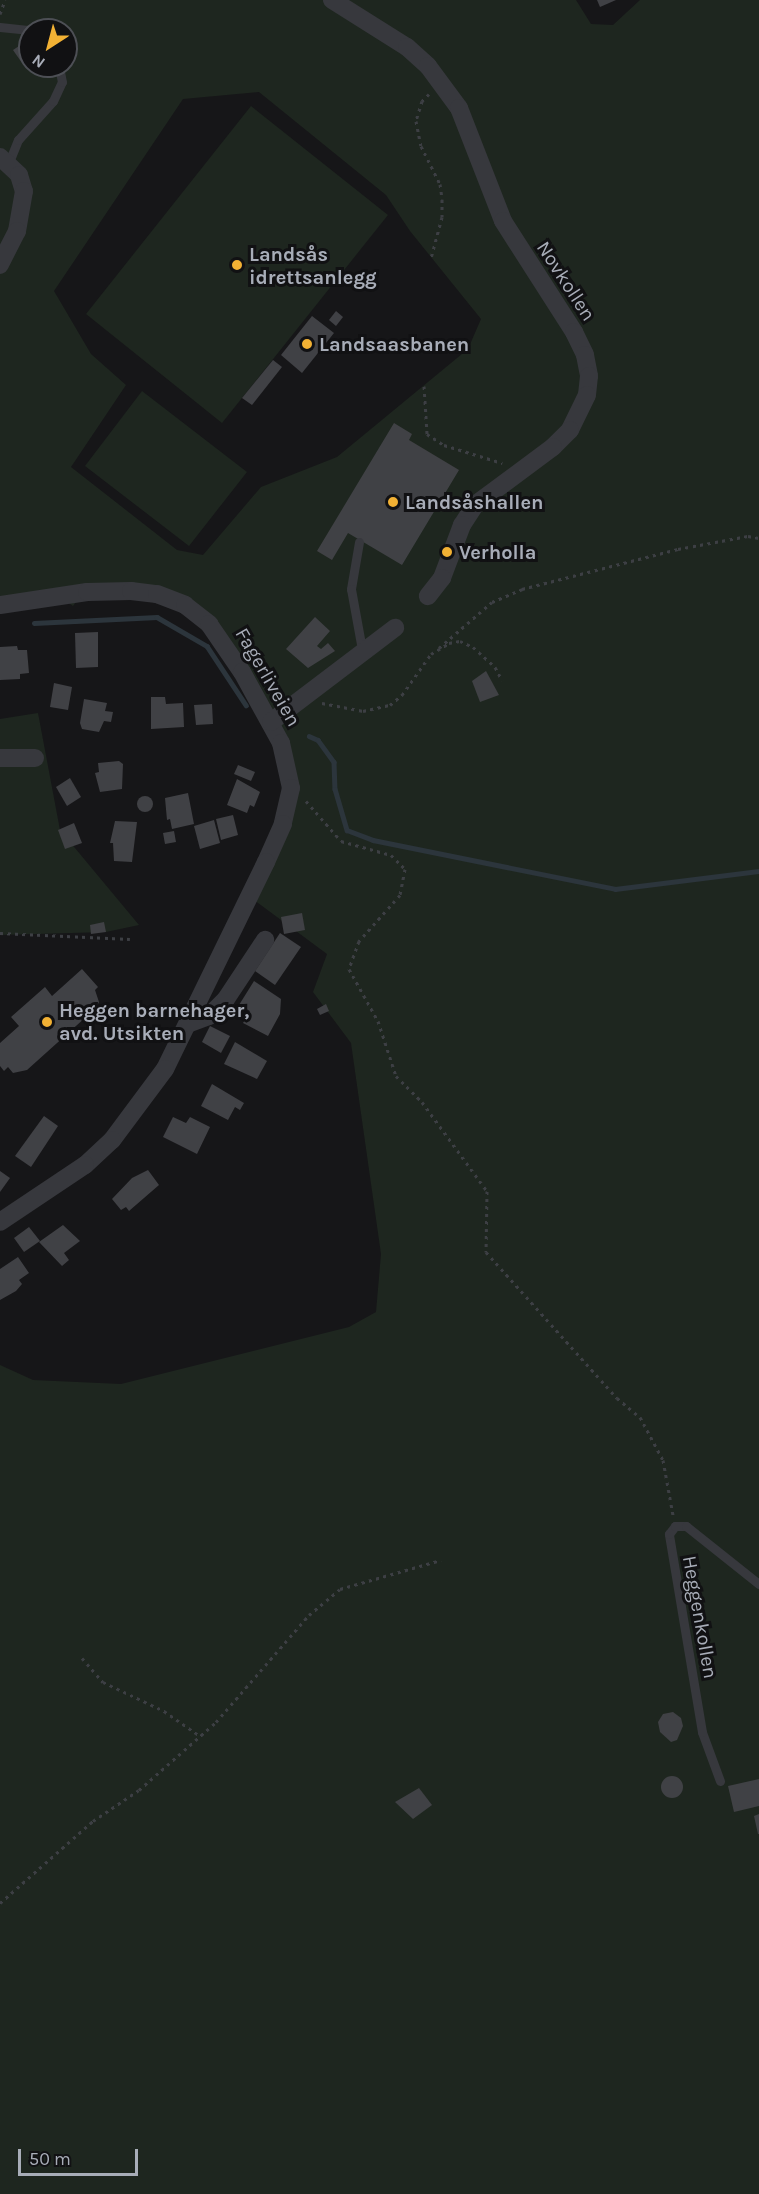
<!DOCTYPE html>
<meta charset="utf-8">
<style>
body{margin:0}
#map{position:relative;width:759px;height:2194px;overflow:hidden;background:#161618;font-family:Karla,sans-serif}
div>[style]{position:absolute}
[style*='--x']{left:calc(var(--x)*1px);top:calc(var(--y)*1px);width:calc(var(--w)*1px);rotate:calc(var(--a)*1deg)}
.green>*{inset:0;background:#1e261f}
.stream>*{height:4.5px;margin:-2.25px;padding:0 2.25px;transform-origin:2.25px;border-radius:2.25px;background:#2c353c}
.building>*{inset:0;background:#404145}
.round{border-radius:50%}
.path>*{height:3px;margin-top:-1.5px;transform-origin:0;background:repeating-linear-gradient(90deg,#3d3f44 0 3px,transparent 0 7.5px)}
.lane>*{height:9px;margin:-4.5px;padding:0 4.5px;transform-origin:4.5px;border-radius:4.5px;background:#37383d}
.street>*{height:18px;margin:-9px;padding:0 9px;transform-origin:9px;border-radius:9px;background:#37383d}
.dots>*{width:16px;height:16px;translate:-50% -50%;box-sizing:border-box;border:3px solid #111113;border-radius:50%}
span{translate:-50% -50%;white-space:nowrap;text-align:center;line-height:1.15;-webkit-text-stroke:6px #111113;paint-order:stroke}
.poi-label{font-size:20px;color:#a8adb8;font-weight:700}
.left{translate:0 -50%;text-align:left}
.street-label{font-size:20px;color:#a8adb8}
.north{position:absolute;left:18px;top:18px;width:60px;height:60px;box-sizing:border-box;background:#111113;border:2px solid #4d4f55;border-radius:50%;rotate:216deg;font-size:16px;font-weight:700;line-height:24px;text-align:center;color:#a8adb8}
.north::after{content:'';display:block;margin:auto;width:21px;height:27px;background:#f2b134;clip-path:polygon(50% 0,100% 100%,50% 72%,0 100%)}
.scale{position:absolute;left:18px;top:2149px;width:120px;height:27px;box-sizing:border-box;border:3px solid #a8adb8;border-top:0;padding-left:8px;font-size:18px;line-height:21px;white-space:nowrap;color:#a8adb8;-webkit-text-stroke:4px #111113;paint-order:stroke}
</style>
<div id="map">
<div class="green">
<div style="clip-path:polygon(evenodd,0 0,576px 0,591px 24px,613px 25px,640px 0,759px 0,759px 2194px,0 2194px,0 1365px,33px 1380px,121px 1384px,349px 1327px,376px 1312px,381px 1254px,351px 1043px,313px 992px,327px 954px,250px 897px,294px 784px,234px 656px,181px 603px,146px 594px,80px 597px,73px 606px,63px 599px,0 607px,0 0,30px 30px,66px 30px,66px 66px,30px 66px,30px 30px,0 0,259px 92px,386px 195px,410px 231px,481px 319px,468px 349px,337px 457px,261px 487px,203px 555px,177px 550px,71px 467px,126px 385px,91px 354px,54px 291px,183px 99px,259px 92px)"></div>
<div style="clip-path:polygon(251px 106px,388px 215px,222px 423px,86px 314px)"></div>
<div style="clip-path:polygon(142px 391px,247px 472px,189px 546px,85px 466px)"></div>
<div style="clip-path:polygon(38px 713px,60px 830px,139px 925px,106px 932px,0 935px,0 719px)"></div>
</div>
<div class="stream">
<div style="--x:34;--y:623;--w:123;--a:-2.8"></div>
<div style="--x:157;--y:617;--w:58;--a:30.1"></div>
<div style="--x:207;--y:646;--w:71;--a:56.5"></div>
<div style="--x:309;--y:736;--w:10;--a:24"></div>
<div style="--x:318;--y:740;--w:27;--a:54"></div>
<div style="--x:334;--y:762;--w:27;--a:88"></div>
<div style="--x:335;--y:789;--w:43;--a:73.7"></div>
<div style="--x:347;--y:830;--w:28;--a:21"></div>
<div style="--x:373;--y:840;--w:247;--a:11.4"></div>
<div style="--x:615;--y:889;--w:145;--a:-7.1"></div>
</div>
<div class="building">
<div style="clip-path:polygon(597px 0,616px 0,600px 7px)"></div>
<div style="clip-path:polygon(25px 42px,30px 58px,22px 63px,13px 50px)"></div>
<div style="clip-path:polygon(336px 311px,343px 317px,336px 326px,329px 320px)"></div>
<div style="clip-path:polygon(312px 316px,334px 333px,302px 373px,281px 355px)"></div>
<div style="clip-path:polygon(273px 360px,282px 367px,252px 405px,242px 398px)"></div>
<div style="clip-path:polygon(394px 423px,412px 434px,409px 440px,459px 470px,402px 565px,348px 533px,332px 560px,317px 551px)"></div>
<div style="clip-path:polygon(315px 617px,330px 631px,317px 646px,321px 649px,328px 643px,335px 651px,308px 668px,286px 649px)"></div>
<div style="clip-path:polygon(98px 632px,98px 667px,76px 668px,75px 633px)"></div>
<div style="clip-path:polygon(17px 646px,18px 650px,27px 650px,29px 673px,20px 674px,20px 679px,0 680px,0 647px)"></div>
<div style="clip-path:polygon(486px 671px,499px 695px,480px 702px,472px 681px)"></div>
<div style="clip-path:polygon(54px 683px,72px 687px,68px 710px,50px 707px)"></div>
<div style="clip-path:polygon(151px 697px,165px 697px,166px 704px,183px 703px,184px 727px,151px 729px)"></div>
<div style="clip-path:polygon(84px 699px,107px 703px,105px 711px,113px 712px,111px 722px,104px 721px,99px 732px,82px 729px,80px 723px)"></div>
<div style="clip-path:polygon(212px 704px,213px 724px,196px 725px,194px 705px)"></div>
<div style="clip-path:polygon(119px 761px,123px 764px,122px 789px,100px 792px,95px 773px,99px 772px,98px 763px)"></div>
<div style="clip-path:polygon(238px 765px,255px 772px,251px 781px,234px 774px)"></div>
<div style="clip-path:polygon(70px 778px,81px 797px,67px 806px,56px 787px)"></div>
<div style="clip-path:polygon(237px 779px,260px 792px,254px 807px,250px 805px,247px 813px,227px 805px)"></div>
<div style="clip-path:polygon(188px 793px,194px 824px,172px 829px,170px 819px,167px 820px,165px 798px)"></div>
<div class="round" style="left:137px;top:796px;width:16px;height:16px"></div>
<div style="clip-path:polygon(233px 815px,238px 835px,221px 840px,216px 819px)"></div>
<div style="clip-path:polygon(214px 820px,220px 843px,200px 849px,194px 826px)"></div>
<div style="clip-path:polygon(115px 821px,137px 822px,132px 862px,114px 861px,113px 843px,110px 843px)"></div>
<div style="clip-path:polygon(74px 823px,82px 843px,65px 849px,58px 830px)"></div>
<div style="clip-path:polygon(174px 831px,176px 842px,165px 844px,163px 833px)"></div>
<div style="clip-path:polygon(302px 913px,305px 930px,284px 934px,281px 917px)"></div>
<div style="clip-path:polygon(104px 922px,106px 932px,91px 934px,90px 925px)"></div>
<div style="clip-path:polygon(280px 933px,301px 947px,275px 985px,255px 971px)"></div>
<div style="clip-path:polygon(82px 969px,98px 987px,95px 990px,99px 1002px,96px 1008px,27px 1070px,13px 1073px,8px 1067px,4px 1071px,0 1066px,0 1043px,19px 1026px,11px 1017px,45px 987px,52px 996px)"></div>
<div style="clip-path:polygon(254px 981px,281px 999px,280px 1014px,268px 1036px,243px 1023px,250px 1011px,239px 1005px)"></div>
<div style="clip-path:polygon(326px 1004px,329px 1011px,320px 1015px,317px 1009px)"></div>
<div style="clip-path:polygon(210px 1026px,230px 1036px,221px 1053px,202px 1042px)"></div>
<div style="clip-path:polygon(235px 1042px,267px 1061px,257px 1079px,224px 1064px)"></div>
<div style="clip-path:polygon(212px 1084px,244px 1103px,240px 1110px,235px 1107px,228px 1120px,201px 1106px)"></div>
<div style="clip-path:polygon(44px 1116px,58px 1126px,31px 1167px,15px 1156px)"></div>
<div style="clip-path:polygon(173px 1117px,186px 1123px,190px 1117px,210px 1127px,197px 1154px,163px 1137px)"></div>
<div style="clip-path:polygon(148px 1170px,159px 1185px,129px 1211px,126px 1207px,121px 1210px,112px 1199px,132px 1178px)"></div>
<div style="clip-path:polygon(0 1171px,10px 1178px,0 1192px)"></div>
<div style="clip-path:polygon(63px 1225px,80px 1241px,64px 1253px,69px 1260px,62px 1266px,39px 1242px)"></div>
<div style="clip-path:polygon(29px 1227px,40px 1241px,24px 1252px,14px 1238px)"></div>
<div style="clip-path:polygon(18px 1257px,29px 1273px,19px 1280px,22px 1284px,16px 1291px,0 1300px,0 1269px)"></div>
<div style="clip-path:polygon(673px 1712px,681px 1718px,683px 1726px,677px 1740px,671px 1742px,660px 1732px,658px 1722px,663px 1714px)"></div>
<div class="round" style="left:661px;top:1776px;width:22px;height:22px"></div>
<div style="clip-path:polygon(759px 1779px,759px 1806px,734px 1812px,728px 1786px)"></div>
<div style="clip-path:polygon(419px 1788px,432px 1805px,413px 1819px,395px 1802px)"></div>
<div style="clip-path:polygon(759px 1814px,759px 1834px,758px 1834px,754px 1816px)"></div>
</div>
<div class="path">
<div style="--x:0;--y:14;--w:15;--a:-70"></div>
<div style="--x:429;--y:94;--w:10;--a:135"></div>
<div style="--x:422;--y:101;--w:21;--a:107"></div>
<div style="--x:416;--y:121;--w:25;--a:79"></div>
<div style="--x:421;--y:146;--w:42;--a:63.4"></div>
<div style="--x:440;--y:184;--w:15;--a:82"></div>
<div style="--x:442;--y:199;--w:18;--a:90"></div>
<div style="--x:442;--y:217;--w:42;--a:105"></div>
<div style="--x:424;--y:386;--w:48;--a:86.4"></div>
<div style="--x:427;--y:434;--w:20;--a:33"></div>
<div style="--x:444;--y:445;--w:61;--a:17.2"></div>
<div style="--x:439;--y:648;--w:70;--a:-41"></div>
<div style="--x:492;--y:602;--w:33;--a:-23"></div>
<div style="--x:522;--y:589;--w:161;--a:-14.4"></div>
<div style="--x:678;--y:549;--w:71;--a:-10.5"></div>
<div style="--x:748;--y:536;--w:11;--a:10"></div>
<div style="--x:322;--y:703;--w:42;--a:11"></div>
<div style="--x:363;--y:711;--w:28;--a:-13"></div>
<div style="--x:390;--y:705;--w:16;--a:-40"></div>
<div style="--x:402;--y:695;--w:50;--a:-54.7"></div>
<div style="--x:431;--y:654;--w:21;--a:-31"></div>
<div style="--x:449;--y:643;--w:11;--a:-10"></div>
<div style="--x:460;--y:641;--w:14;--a:25"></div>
<div style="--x:473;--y:647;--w:30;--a:42"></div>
<div style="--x:495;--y:667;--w:15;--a:62"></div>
<div style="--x:306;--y:801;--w:53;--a:48.8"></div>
<div style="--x:341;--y:841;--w:52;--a:15.6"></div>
<div style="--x:391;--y:855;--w:20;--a:45"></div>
<div style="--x:405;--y:869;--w:26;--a:101"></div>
<div style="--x:400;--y:895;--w:62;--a:131.7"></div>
<div style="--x:359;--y:941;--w:30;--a:110"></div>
<div style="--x:349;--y:969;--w:60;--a:60.9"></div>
<div style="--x:378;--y:1021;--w:58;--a:71.9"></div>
<div style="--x:396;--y:1076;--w:37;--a:45"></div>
<div style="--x:422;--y:1102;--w:110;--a:53.9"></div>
<div style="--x:487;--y:1191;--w:61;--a:90.9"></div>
<div style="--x:486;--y:1252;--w:196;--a:48.1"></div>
<div style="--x:617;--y:1398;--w:30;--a:40"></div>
<div style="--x:640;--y:1417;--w:49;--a:61.9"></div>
<div style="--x:663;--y:1460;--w:56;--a:79.7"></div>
<div style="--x:0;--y:933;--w:130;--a:2.6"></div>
<div style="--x:82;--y:1658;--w:32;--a:49"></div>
<div style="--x:103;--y:1682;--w:68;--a:25.4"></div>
<div style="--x:164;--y:1711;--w:44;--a:34.8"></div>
<div style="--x:0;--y:1903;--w:124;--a:-41.4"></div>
<div style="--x:93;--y:1821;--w:55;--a:-34"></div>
<div style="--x:139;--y:1790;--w:103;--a:-41.4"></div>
<div style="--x:216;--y:1722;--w:142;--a:-49"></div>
<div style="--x:309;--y:1615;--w:40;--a:-40"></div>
<div style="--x:340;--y:1589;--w:105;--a:-16"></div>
</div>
<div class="lane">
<div style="--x:0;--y:27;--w:30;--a:6"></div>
<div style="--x:9;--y:162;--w:24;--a:-68"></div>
<div style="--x:18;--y:140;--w:52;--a:-48.1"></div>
<div style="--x:53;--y:101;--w:21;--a:-65"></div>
<div style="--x:62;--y:82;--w:16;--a:-101"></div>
<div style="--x:359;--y:542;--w:48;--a:99.7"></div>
<div style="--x:351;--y:589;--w:67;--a:79.7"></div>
<div style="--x:720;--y:1781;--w:52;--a:-110.2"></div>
<div style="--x:702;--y:1732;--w:201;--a:-99.5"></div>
<div style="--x:669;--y:1534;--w:10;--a:-53"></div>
<div style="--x:675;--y:1526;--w:11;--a:0"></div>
<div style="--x:686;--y:1526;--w:93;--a:38.5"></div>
</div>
<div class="street">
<div style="--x:332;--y:0;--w:89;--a:32.1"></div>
<div style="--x:407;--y:47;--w:28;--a:42"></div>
<div style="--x:428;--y:66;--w:52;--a:53.6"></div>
<div style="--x:459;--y:108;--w:121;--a:68.7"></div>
<div style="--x:503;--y:221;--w:132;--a:57.4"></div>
<div style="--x:574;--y:332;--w:25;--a:64"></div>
<div style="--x:585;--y:355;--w:21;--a:79"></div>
<div style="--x:589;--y:376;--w:19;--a:96"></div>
<div style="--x:587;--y:395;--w:39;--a:116"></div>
<div style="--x:570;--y:430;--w:24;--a:135"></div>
<div style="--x:553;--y:447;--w:97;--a:143.4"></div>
<div style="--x:475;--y:505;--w:24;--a:123"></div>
<div style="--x:462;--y:525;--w:57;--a:110.7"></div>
<div style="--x:442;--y:578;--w:23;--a:128"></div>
<div style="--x:0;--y:157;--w:26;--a:43"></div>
<div style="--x:19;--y:175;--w:17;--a:73"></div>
<div style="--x:24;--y:191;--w:41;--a:99.9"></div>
<div style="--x:17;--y:231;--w:38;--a:117"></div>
<div style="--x:0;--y:605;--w:88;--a:-8.5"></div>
<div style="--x:87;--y:592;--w:44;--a:-1.3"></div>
<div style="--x:131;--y:591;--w:26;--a:7"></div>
<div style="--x:157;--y:594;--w:30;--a:21"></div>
<div style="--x:185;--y:605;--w:31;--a:38"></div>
<div style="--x:209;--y:624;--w:58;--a:55.5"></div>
<div style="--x:242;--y:672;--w:81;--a:61.2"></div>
<div style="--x:281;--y:743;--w:46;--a:77.5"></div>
<div style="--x:291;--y:788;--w:37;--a:103"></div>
<div style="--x:283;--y:824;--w:42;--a:114.1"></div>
<div style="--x:266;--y:862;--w:230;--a:116"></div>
<div style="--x:165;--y:1069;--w:89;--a:126.7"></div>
<div style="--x:112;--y:1140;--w:37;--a:137"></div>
<div style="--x:85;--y:1165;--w:102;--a:146.2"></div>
<div style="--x:271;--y:722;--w:156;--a:-37.2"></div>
<div style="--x:0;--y:758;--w:35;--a:0"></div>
<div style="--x:190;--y:1023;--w:20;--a:-20"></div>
<div style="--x:209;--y:1016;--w:24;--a:-45"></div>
<div style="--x:226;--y:999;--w:71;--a:-56.5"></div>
</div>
<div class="dots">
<div style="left:237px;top:265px;background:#f2b134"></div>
<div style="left:307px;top:344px;background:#f2b134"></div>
<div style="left:393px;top:502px;background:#f2b134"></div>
<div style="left:447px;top:552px;background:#f2b134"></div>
<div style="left:47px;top:1022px;background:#f2b134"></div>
</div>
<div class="poi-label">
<span class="left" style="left:249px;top:266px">Landsås<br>idrettsanlegg</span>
<span class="left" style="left:319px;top:344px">Landsaasbanen</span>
<span class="left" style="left:405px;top:502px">Landsåshallen</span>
<span class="left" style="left:459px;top:552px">Verholla</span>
<span class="left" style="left:59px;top:1022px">Heggen barnehager,<br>avd. Utsikten</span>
</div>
<div class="street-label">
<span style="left:566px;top:281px;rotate:57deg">Novkollen</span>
<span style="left:268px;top:677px;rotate:60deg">Fagerliveien</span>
<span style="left:700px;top:1617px;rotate:80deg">Heggenkollen</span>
</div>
<div class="north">N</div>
<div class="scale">50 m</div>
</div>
